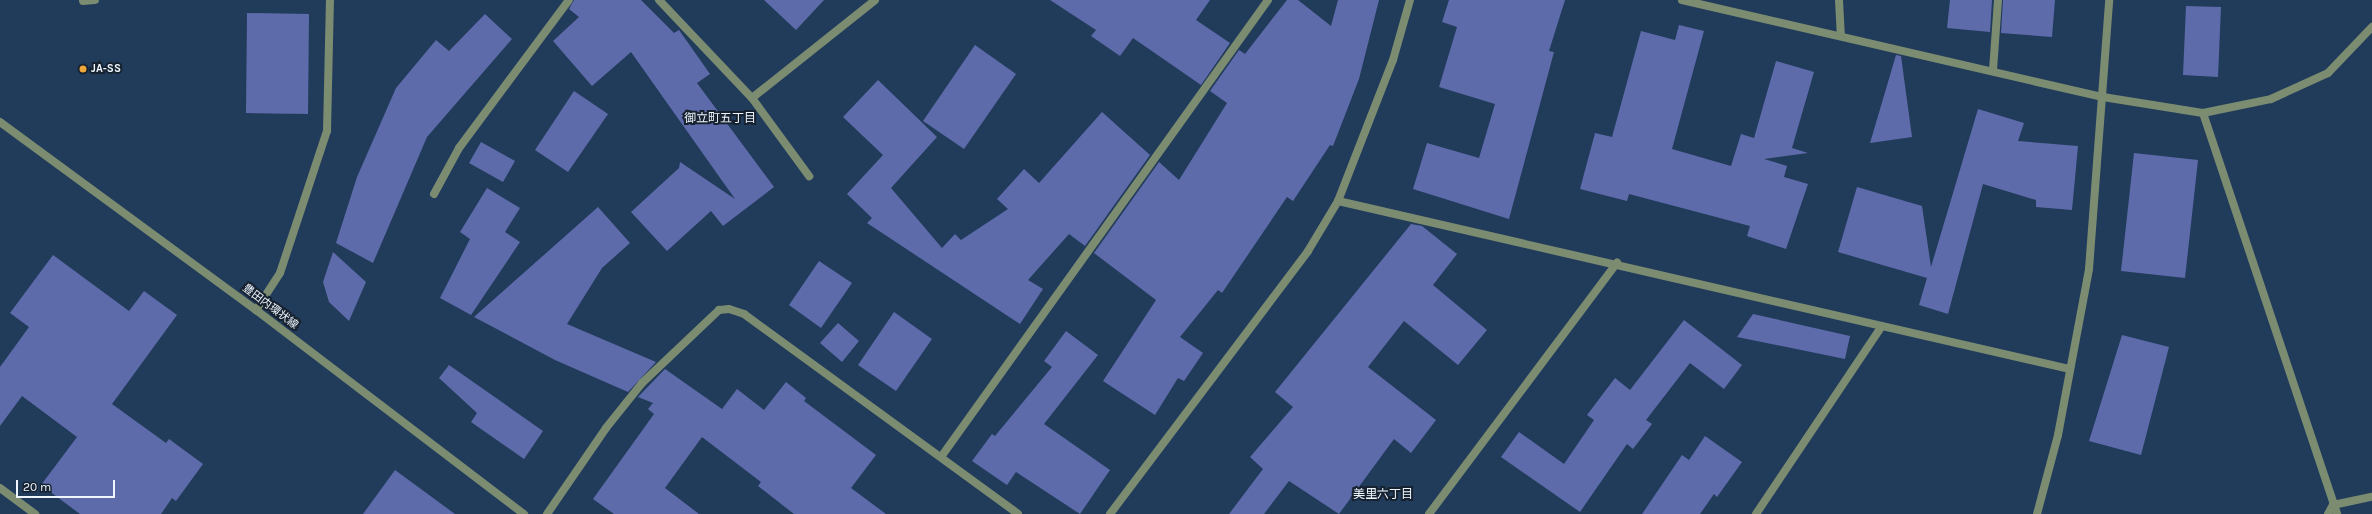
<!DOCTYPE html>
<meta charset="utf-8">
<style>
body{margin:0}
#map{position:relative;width:2372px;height:514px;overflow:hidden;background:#213b5b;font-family:Karla,"Noto Sans JP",sans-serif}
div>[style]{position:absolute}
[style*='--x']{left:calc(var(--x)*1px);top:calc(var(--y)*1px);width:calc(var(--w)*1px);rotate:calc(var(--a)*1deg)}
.building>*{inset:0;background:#5e6baa}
.minor>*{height:8px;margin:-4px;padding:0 4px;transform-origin:4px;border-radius:4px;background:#7b8c71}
.tertiary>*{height:8px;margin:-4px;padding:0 4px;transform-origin:4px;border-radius:4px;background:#7b8c71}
.dots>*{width:11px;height:11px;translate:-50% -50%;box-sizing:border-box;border:2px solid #162230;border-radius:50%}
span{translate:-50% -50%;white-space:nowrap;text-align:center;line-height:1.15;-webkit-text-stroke:4px #162230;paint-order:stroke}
.poi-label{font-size:11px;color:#eff6fe;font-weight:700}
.left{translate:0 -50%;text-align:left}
.street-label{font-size:11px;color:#eff6fe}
.neighbourhood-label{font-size:12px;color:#eff6fe}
.scale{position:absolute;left:16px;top:480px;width:99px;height:18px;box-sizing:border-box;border:2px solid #eff6fe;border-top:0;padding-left:5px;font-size:12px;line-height:14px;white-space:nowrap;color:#eff6fe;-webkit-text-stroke:3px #162230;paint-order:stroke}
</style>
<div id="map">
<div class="building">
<div style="clip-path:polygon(574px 0,641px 0,674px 33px,679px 30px,710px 74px,697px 83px,774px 187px,723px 226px,711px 211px,667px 251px,631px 212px,679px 168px,680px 162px,735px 199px,631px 52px,592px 86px,553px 41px,579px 17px,569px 9px)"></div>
<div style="clip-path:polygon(764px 0,824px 0,796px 30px)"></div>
<div style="clip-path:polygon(1050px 0,1210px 0,1196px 20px,1230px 43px,1201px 85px,1133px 38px,1120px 56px,1091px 36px,1096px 30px)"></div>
<div style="clip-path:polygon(1287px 0,1298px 0,1331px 26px,1338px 0,1379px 0,1359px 79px,1333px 146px,1330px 145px,1293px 201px,1287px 197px,1222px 293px,1218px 290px,1180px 337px,1203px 353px,1184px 381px,1178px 378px,1155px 415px,1103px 381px,1156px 300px,1094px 253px,1159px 162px,1179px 180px,1227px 103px,1210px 91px,1239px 50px,1245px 54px)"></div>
<div style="clip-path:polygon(1449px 0,1565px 0,1549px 51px,1554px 52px,1509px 219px,1413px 189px,1427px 143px,1479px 158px,1495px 104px,1439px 87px,1457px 27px,1442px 22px)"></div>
<div style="clip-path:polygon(1950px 0,1992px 0,1990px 32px,1947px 28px)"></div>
<div style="clip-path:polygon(2003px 0,2055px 0,2052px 37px,2001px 33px)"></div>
<div style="clip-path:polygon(2186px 6px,2221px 7px,2218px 77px,2183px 75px)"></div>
<div style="clip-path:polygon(247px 13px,309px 14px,308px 114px,246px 113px)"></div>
<div style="clip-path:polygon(485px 14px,512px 39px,427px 137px,373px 263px,336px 243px,357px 177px,396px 88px,436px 40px,449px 51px)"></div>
<div style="clip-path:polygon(1679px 25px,1704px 31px,1672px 149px,1731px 166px,1741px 134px,1754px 138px,1776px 61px,1814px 72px,1792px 148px,1808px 153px,1764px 159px,1787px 166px,1784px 177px,1808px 184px,1786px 249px,1747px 236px,1750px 226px,1629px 194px,1627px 201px,1580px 189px,1595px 133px,1612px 137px,1641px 31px,1675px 40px)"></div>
<div style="clip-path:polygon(975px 45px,1016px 74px,964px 149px,923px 121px)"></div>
<div style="clip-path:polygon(1896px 55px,1901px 56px,1912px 137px,1870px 143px)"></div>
<div style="clip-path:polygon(878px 80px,937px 137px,891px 188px,942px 248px,955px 234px,961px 240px,1008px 209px,997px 199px,1024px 169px,1039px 183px,1102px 112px,1150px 155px,1085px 246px,1069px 234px,1028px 280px,1043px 289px,1020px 324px,867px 223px,872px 218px,847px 194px,883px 155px,843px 117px)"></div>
<div style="clip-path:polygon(574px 91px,608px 114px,568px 172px,535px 150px)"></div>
<div style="clip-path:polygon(1978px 109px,2024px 123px,2018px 141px,2078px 146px,2072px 210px,2036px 207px,2036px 200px,1983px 184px,1948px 314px,1919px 305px,1927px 278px,1838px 252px,1857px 187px,1922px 206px,1931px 267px)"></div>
<div style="clip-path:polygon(481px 142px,515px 161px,503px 182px,469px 163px)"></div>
<div style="clip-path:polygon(2134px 153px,2198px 160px,2185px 278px,2121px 271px)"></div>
<div style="clip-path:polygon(487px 188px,520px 208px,505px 232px,520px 242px,471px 315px,440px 298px,470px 239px,460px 232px)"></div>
<div style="clip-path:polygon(598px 207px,630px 243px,602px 268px,567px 324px,656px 362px,628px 392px,555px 360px,474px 317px)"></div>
<div style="clip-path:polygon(1411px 224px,1422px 226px,1457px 254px,1433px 285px,1487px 330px,1458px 365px,1404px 321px,1368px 367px,1436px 420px,1411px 453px,1394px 439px,1339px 514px,1289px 481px,1264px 514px,1229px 514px,1263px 469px,1250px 457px,1293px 407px,1275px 392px)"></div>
<div style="clip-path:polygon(333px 252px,366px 282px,349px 321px,329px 302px,323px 282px)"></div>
<div style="clip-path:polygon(53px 255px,129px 311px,144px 291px,177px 315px,112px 404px,166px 443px,169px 439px,203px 464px,176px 501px,172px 498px,161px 514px,80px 514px,41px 485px,77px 437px,22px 396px,0 426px,0 367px,29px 327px,10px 313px)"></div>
<div style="clip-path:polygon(819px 261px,852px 283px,821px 328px,789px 305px)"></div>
<div style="clip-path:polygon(894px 312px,932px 339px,896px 391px,858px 365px)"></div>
<div style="clip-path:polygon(1753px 314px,1850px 336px,1845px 359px,1737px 337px)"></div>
<div style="clip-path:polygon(1684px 320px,1742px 365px,1724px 389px,1690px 363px,1646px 420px,1652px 424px,1633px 449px,1627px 444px,1580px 512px,1501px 457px,1519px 432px,1564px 464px,1594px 420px,1587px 415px,1615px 378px,1630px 390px)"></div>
<div style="clip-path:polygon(838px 323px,859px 341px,842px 362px,820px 343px)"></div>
<div style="clip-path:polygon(1066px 331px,1098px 355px,1044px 424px,1110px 470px,1080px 514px,1016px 472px,1007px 485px,972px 461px,992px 434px,995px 436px,1052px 367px,1044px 361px)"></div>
<div style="clip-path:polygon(2122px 335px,2169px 347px,2141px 455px,2089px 441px)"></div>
<div style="clip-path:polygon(449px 365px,543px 431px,524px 459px,471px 422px,477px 413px,439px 378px)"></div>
<div style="clip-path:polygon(665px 369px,722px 409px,737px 389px,764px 410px,786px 382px,806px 398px,804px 401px,876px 455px,851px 488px,886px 514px,794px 514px,758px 486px,761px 482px,702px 437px,665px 488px,699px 514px,614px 514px,593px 499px,654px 414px,648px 409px,653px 403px,638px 397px)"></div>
<div style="clip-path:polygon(1705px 436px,1742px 462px,1717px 497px,1714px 494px,1700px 514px,1642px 514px,1682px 455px,1689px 460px)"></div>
<div style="clip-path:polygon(395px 470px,455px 514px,363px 514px)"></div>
</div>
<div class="minor">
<div style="--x:659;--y:0;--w:135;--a:46.5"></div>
<div style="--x:752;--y:98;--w:97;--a:53.8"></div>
<div style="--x:1682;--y:0;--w:432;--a:13"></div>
<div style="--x:1839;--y:0;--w:34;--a:87"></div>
<div style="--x:83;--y:1;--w:12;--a:-5"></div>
<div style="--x:1993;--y:70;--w:70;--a:-85.9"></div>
<div style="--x:752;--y:98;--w:157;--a:-38.5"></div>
<div style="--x:2203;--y:113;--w:423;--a:71.5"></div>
<div style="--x:434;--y:194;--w:52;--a:-61.5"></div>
<div style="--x:459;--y:148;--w:184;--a:-53.4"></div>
<div style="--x:1338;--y:201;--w:750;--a:12.94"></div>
<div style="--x:256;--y:310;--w:44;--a:-57"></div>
<div style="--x:280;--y:273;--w:150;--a:-71.7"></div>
<div style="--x:327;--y:131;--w:131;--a:-88.7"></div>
<div style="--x:941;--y:457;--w:562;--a:-54.41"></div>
<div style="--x:0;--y:488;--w:44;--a:36.6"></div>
<div style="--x:547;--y:514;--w:104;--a:-55.5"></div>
<div style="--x:606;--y:428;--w:58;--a:-51.3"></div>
<div style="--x:642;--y:383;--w:106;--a:-43.5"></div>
<div style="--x:719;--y:310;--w:10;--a:-6"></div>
<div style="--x:729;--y:309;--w:16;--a:18"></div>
<div style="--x:744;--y:314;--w:339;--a:36.1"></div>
<div style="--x:1110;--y:514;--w:329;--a:-53"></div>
<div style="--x:1308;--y:251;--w:58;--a:-59"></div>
<div style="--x:1338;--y:201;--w:151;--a:-68.7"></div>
<div style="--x:1393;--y:60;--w:62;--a:-74.2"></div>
<div style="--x:1429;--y:514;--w:314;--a:-53.2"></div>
<div style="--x:1756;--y:514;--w:226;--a:-56.2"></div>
<div style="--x:2328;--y:514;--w:10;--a:-61"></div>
<div style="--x:2333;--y:505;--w:40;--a:-12"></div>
</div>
<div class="tertiary">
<div style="--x:2103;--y:97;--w:101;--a:9.1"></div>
<div style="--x:2203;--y:113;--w:69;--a:-11.6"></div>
<div style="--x:2271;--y:99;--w:63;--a:-24.5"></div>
<div style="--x:2328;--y:73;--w:64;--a:-46.3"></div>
<div style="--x:0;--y:122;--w:318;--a:36.3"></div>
<div style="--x:256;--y:310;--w:337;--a:37.3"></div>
<div style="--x:2037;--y:514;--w:82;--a:-75.1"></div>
<div style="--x:2058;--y:435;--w:169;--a:-79.4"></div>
<div style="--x:2089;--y:269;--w:270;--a:-85.7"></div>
</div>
<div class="dots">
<div style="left:83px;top:69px;background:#eea83c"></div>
</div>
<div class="poi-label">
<span class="left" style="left:91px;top:69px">JA-SS</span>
</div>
<div class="street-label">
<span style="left:270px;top:307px;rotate:37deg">豊田内環状線</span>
</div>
<div class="neighbourhood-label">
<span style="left:720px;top:119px">御立町五丁目</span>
<span style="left:1383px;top:495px">美里六丁目</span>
</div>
<div class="scale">20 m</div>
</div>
